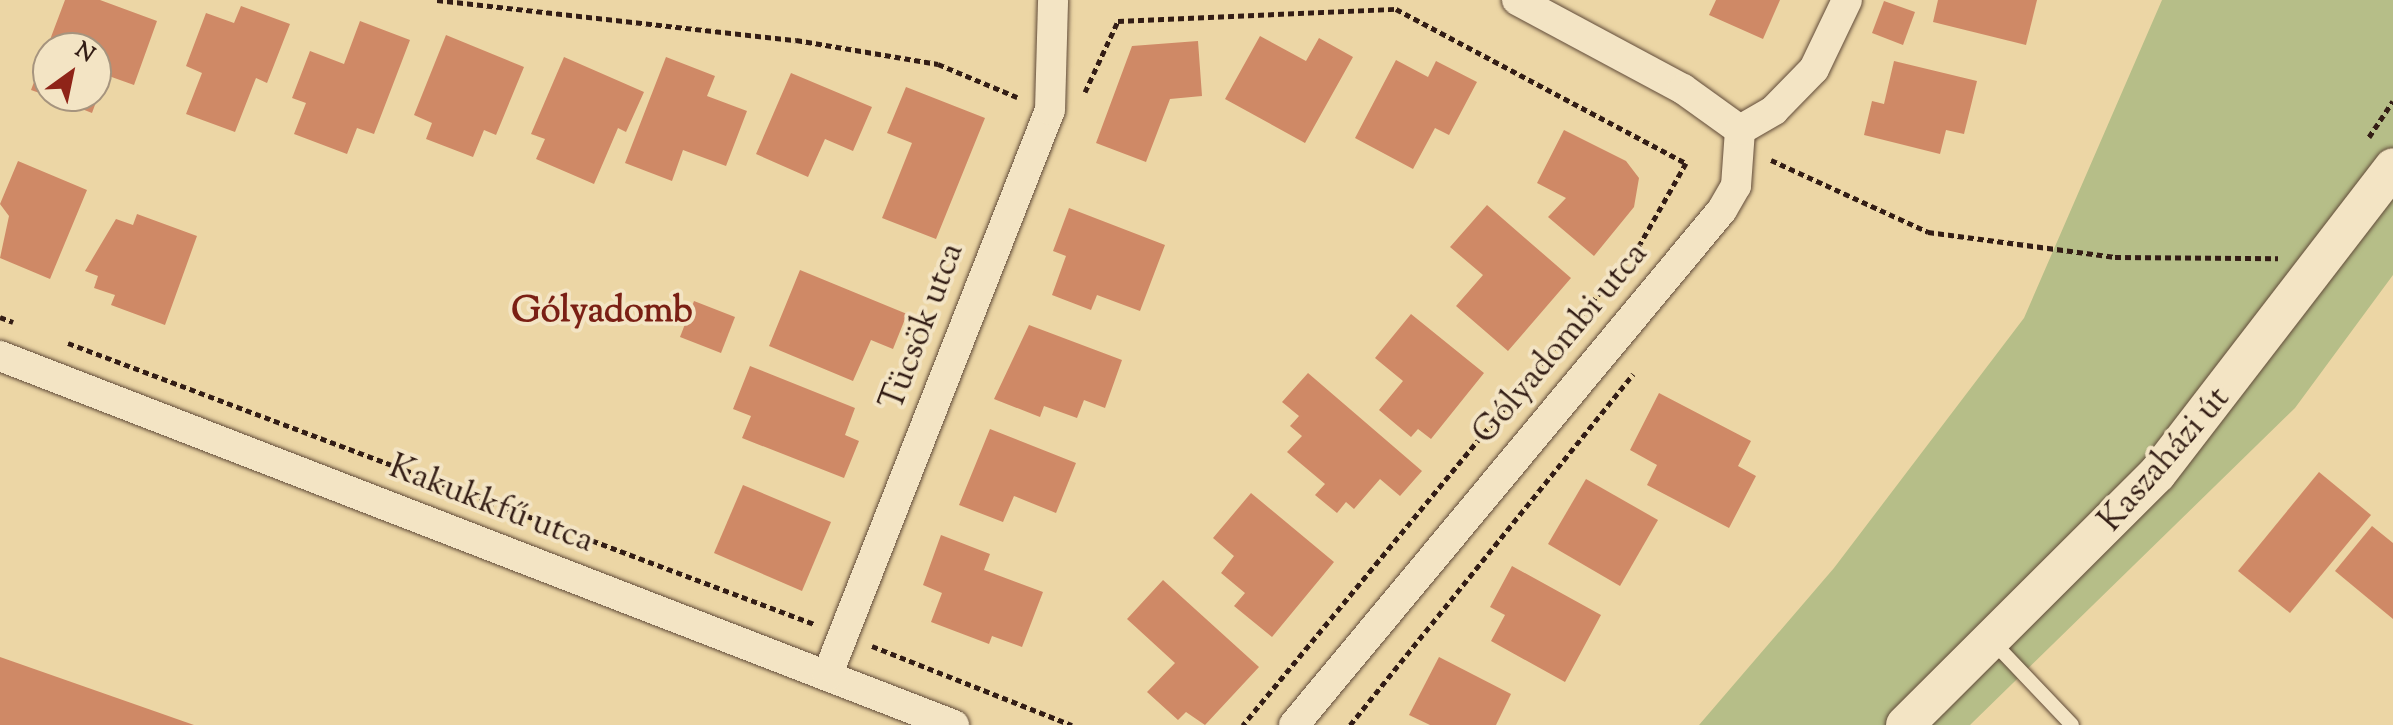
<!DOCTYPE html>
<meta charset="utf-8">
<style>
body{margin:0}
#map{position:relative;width:2393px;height:725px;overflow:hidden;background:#ecd6a5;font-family:"Sorts Mill Goudy",serif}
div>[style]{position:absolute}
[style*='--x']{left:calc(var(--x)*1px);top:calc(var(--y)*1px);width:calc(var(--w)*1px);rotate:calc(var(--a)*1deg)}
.green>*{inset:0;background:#b6be88}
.building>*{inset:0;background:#cf8966}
.path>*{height:5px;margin-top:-2.5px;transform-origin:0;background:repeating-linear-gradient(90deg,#331d15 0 6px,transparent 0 10px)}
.roads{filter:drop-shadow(0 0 2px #614b39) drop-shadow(0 0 2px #614b39)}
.service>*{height:14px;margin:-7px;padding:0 7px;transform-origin:7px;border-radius:7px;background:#f3e4c4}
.minor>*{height:30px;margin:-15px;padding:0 15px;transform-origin:15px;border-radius:15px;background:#f3e4c4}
.tertiary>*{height:38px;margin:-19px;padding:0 19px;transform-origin:19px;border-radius:19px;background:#f3e4c4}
span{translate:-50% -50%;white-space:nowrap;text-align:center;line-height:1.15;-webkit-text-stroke:8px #f3e4c4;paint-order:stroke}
.street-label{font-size:34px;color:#331d15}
.neighbourhood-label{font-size:36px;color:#7a1f14;font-weight:700}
.north{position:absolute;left:32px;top:32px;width:80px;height:80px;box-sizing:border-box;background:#f3e4c4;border:2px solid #a6947e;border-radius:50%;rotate:33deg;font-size:22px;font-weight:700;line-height:32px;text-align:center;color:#331d15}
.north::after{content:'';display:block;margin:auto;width:28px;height:36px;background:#8f2418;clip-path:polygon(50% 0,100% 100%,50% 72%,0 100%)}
</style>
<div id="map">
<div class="green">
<div style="clip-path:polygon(2162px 0,2393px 0,2393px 275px,2295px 408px,1970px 725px,1699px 725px,1834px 568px,2024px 318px)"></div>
</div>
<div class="building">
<div style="clip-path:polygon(65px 0,100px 0,157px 21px,134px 85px,106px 75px,92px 113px,49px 96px,96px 96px,96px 48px,48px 48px,48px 96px,31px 90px)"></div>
<div style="clip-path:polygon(1716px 0,1780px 0,1763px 39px,1709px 15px)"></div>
<div style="clip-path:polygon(1938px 0,2037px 0,2026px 45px,1933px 22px)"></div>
<div style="clip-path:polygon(1884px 1px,1915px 12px,1903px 45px,1872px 33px)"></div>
<div style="clip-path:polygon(241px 6px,290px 24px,267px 83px,256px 78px,235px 132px,186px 114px,202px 73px,186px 66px,206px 13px,234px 23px)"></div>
<div style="clip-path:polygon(360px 21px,410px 40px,374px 134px,357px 128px,347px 154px,294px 134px,306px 103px,292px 98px,310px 51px,344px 64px)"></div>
<div style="clip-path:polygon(446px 35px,524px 67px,496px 135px,484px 130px,473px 157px,426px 139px,432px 123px,414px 115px)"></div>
<div style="clip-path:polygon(1260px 36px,1306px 61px,1319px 38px,1353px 57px,1305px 143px,1225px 99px)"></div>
<div style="clip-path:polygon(1198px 41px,1202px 96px,1170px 99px,1146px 162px,1096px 143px,1132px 46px)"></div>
<div style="clip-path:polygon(564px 57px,644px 92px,626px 132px,618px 128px,594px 184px,536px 159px,545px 139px,531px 134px)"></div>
<div style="clip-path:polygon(666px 57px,715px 76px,707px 96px,747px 111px,726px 166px,683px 150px,672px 181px,625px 163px)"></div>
<div style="clip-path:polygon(1396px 60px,1428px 77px,1436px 61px,1477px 82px,1449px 135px,1435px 128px,1413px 169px,1355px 138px)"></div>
<div style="clip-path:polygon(1894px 61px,1977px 81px,1964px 134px,1946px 130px,1940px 154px,1864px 135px,1872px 101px,1884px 104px)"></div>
<div style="clip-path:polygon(791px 73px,872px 107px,853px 151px,825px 139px,808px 177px,756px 154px)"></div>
<div style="clip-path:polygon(906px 87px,985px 118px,936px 239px,882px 218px,912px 143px,887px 133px)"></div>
<div style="clip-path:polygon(1564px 130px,1626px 161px,1639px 178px,1634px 207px,1594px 256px,1548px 217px,1566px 198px,1537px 183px)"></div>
<div style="clip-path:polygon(18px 161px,87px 190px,50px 279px,0 258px,9px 216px,0 204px)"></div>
<div style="clip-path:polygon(1487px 205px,1571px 278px,1508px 351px,1456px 306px,1483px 275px,1450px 247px)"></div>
<div style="clip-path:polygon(1069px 208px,1165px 245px,1140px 311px,1097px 295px,1091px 310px,1052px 295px,1066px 256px,1053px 251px)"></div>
<div style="clip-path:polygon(137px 214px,197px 236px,165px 325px,111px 305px,115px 295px,94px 288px,98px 276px,85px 271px,116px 219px,133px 225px)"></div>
<div style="clip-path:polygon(800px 270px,907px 314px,893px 349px,871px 340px,853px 381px,769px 346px)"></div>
<div style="clip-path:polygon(694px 301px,735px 317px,721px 353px,680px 337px)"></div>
<div style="clip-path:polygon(1411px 314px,1484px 373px,1431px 439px,1418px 429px,1411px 437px,1379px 410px,1403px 381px,1375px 358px)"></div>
<div style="clip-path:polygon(1029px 325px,1122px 360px,1105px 408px,1084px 400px,1077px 418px,1044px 406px,1040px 417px,994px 399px)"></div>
<div style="clip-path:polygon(750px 366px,855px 408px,845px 435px,859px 441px,844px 478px,742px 438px,751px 416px,733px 409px)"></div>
<div style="clip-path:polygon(1308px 373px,1422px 471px,1400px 496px,1380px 479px,1354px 509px,1346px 502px,1337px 513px,1315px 495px,1325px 484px,1287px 452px,1302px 436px,1290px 426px,1299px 416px,1282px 402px)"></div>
<div style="clip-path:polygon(1659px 393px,1751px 441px,1738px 466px,1756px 476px,1729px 528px,1647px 485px,1657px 465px,1630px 450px)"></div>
<div style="clip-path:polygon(990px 429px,1076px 463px,1056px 513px,1014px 496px,1003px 522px,959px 505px)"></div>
<div style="clip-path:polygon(2319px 472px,2371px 515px,2290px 613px,2238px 571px)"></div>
<div style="clip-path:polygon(1586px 479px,1658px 520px,1620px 586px,1548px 544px)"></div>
<div style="clip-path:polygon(743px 485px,831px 522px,802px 591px,714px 553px)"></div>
<div style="clip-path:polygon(1251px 493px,1334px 562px,1272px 637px,1234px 606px,1245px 593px,1221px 573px,1234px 556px,1213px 538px)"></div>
<div style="clip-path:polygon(2372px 526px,2393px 543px,2393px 619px,2335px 571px)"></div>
<div style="clip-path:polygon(941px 535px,990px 554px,984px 570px,1043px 592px,1022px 647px,992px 636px,989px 644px,931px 622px,942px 593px,923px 585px)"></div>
<div style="clip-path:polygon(1512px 566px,1601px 615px,1565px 682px,1491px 641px,1505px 615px,1490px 607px)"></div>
<div style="clip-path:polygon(1163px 580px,1259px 667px,1205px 725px,1186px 712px,1178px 720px,1147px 692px,1175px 663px,1127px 619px)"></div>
<div style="clip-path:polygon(0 657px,194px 725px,0 725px)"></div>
<div style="clip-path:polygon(1439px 657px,1511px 694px,1496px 725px,1430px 725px,1409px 715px)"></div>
</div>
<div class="path">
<div style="--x:437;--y:0;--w:361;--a:6.4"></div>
<div style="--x:796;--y:40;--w:144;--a:9.6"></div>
<div style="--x:938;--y:64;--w:86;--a:22.7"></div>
<div style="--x:1085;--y:92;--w:78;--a:-65.1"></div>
<div style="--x:1118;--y:21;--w:278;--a:-2.5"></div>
<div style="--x:1396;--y:9;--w:328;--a:28"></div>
<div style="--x:1686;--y:163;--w:93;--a:119.6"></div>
<div style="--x:1640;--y:244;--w:624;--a:129.54"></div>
<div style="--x:2369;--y:137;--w:43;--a:-56.3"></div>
<div style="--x:1771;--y:160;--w:173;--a:24.6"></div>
<div style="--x:1928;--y:232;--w:189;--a:7.6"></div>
<div style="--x:2115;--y:257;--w:163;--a:0.4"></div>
<div style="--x:0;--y:317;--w:14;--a:21"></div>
<div style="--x:68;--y:343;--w:797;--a:20.64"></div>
<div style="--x:872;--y:646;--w:215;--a:21.6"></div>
<div style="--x:1350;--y:725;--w:451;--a:-51.1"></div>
</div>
<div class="roads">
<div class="service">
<div style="--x:1994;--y:643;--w:113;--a:46.4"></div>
</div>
<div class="minor">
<div style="--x:1517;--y:0;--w:188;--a:28.2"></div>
<div style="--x:1683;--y:89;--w:70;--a:35.7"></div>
<div style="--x:0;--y:356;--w:1023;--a:21.15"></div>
<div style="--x:827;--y:676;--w:608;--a:-68.5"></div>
<div style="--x:1050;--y:110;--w:110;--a:-88.4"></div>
<div style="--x:1294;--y:725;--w:670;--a:-50.27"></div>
<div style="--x:1722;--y:210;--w:28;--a:-60"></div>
<div style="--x:1736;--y:186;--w:56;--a:-85.9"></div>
<div style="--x:1740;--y:130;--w:39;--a:-30"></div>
<div style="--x:1774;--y:110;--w:57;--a:-45.7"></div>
<div style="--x:1814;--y:69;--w:76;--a:-64.4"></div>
</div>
<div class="tertiary">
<div style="--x:1905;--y:725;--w:356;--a:-44.9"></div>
<div style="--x:2157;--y:474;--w:387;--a:-52.4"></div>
</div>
</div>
<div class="street-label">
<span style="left:923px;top:327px;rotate:-69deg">Tücsök utca</span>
<span style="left:1561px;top:344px;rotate:-50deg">Gólyadombi utca</span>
<span style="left:2165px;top:460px;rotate:-49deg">Kaszaházi út</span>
<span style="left:491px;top:505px;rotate:21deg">Kakukkfű utca</span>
</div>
<div class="neighbourhood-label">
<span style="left:602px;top:313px">Gólyadomb</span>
</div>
<div class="north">N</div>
</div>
